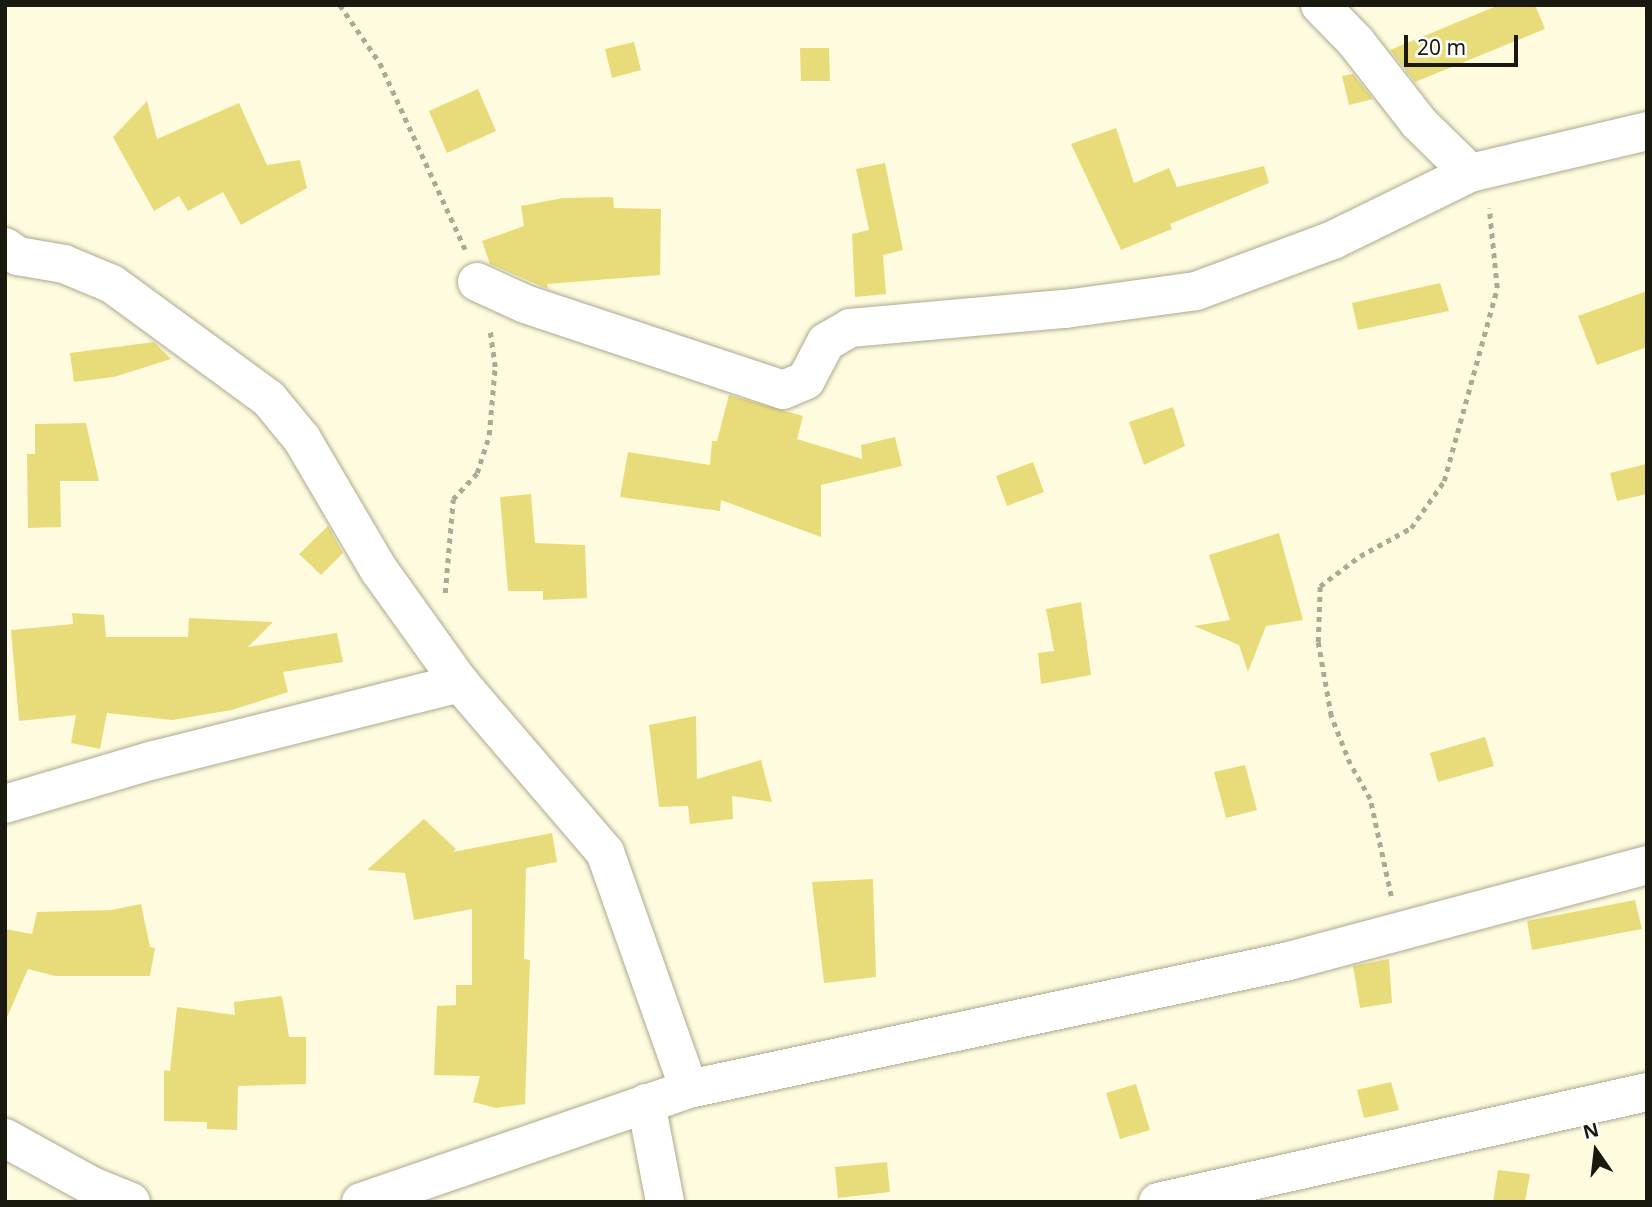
<!DOCTYPE html>
<style>
body{margin:0}
#map{position:relative;width:1652px;height:1207px;overflow:hidden;background:#fefbdf;font-family:"Noto Sans",sans-serif}
div>[style]{position:absolute}
[style*='--x']{left:calc(var(--x)*1px);top:calc(var(--y)*1px);width:calc(var(--w)*1px);rotate:calc(var(--a)*1deg)}
.building>*{inset:0;background:#e8dc7a}
.path>*{height:4.5px;margin-top:-2.25px;transform-origin:0;background:repeating-linear-gradient(90deg,#acaa94 0 5px,transparent 0 10px)}
.roads{filter:drop-shadow(0 0 2px #aca98f) drop-shadow(0 0 2px #aca98f)}
.street>*{height:38px;margin:-19px;padding:0 19px;transform-origin:19px;border-radius:19px;background:#fff}
span{translate:-50% -50%;white-space:nowrap;text-align:center;line-height:1.15;-webkit-text-stroke:5px #fff;paint-order:stroke}
.frame{position:absolute;inset:0;border:7px solid #1a190f;pointer-events:none}
.north{position:absolute;left:1561px;top:1116px;width:70px;height:70px;-webkit-text-stroke:5px #fff;paint-order:stroke;rotate:346deg;font-size:19px;font-weight:700;line-height:28px;text-align:center;color:#1a190f}
.north::after{content:'';display:block;margin:auto;width:24px;height:32px;background:#1a190f;clip-path:polygon(50% 0,100% 100%,50% 72%,0 100%)}
.scale{position:absolute;left:1404px;top:35px;width:114px;height:32px;box-sizing:border-box;border:4px solid #1a190f;border-top:0;padding-left:9px;font-size:21px;line-height:24px;white-space:nowrap;color:#1a190f;-webkit-text-stroke:5px #fff;paint-order:stroke}
</style>
<div id="map">
<div class="building">
<div style="clip-path:polygon(1499px 5px,1535px 5px,1545px 29px,1415px 82px,1390px 50px)"></div>
<div style="clip-path:polygon(634px 42px,641px 70px,612px 78px,605px 49px)"></div>
<div style="clip-path:polygon(800px 48px,829px 48px,830px 81px,801px 81px)"></div>
<div style="clip-path:polygon(1353px 74px,1373px 99px,1349px 105px,1342px 76px)"></div>
<div style="clip-path:polygon(478px 89px,496px 131px,447px 153px,429px 111px)"></div>
<div style="clip-path:polygon(147px 101px,157px 139px,239px 103px,267px 165px,300px 160px,307px 188px,241px 225px,223px 192px,188px 211px,179px 196px,154px 211px,113px 137px)"></div>
<div style="clip-path:polygon(1116px 128px,1134px 183px,1169px 168px,1177px 187px,1264px 166px,1269px 183px,1170px 224px,1172px 229px,1121px 250px,1071px 144px)"></div>
<div style="clip-path:polygon(885px 163px,903px 250px,883px 255px,886px 294px,855px 297px,852px 234px,869px 230px,856px 169px)"></div>
<div style="clip-path:polygon(613px 197px,614px 208px,661px 209px,660px 275px,547px 284px,548px 289px,490px 264px,482px 241px,524px 226px,521px 206px,563px 198px)"></div>
<div style="clip-path:polygon(1440px 283px,1449px 311px,1358px 330px,1352px 303px)"></div>
<div style="clip-path:polygon(1647px 291px,1647px 347px,1597px 365px,1578px 316px)"></div>
<div style="clip-path:polygon(154px 342px,171px 359px,114px 377px,74px 382px,70px 353px)"></div>
<div style="clip-path:polygon(729px 395px,803px 416px,797px 439px,862px 459px,861px 445px,895px 437px,902px 466px,821px 485px,821px 537px,721px 500px,720px 511px,620px 497px,628px 452px,710px 465px,712px 441px,717px 441px)"></div>
<div style="clip-path:polygon(1173px 407px,1185px 446px,1144px 465px,1129px 422px)"></div>
<div style="clip-path:polygon(86px 423px,99px 481px,60px 481px,61px 527px,28px 528px,27px 454px,35px 454px,35px 424px)"></div>
<div style="clip-path:polygon(1033px 462px,1044px 492px,1007px 506px,996px 476px)"></div>
<div style="clip-path:polygon(1647px 464px,1647px 494px,1617px 501px,1610px 473px)"></div>
<div style="clip-path:polygon(531px 494px,535px 543px,585px 545px,587px 598px,543px 600px,543px 591px,508px 591px,500px 497px)"></div>
<div style="clip-path:polygon(328px 526px,343px 553px,321px 575px,299px 554px)"></div>
<div style="clip-path:polygon(1279px 533px,1303px 620px,1266px 626px,1248px 672px,1239px 645px,1194px 626px,1230px 620px,1209px 555px)"></div>
<div style="clip-path:polygon(1081px 602px,1091px 675px,1041px 684px,1038px 653px,1054px 651px,1046px 609px)"></div>
<div style="clip-path:polygon(72px 613px,104px 615px,106px 637px,188px 637px,189px 618px,273px 622px,248px 647px,337px 633px,343px 662px,283px 672px,288px 692px,232px 710px,172px 720px,107px 713px,100px 749px,71px 743px,76px 715px,19px 721px,11px 630px,73px 624px)"></div>
<div style="clip-path:polygon(696px 716px,697px 779px,761px 760px,772px 802px,732px 796px,733px 819px,690px 824px,688px 806px,659px 807px,649px 725px)"></div>
<div style="clip-path:polygon(1485px 737px,1494px 766px,1438px 782px,1430px 753px)"></div>
<div style="clip-path:polygon(1245px 765px,1257px 810px,1226px 818px,1214px 772px)"></div>
<div style="clip-path:polygon(424px 819px,456px 849px,453px 852px,552px 833px,557px 862px,526px 868px,524px 959px,530px 960px,525px 1104px,496px 1108px,473px 1102px,480px 1076px,434px 1075px,437px 1006px,456px 1005px,456px 985px,472px 985px,472px 909px,414px 920px,405px 873px,367px 870px)"></div>
<div style="clip-path:polygon(873px 879px,876px 977px,824px 983px,812px 882px)"></div>
<div style="clip-path:polygon(1635px 900px,1642px 929px,1532px 950px,1527px 921px)"></div>
<div style="clip-path:polygon(141px 904px,150px 947px,155px 948px,150px 976px,55px 976px,28px 969px,5px 1022px,5px 929px,32px 934px,37px 912px,111px 910px)"></div>
<div style="clip-path:polygon(1389px 959px,1392px 1003px,1360px 1008px,1353px 966px)"></div>
<div style="clip-path:polygon(282px 996px,289px 1037px,306px 1037px,306px 1084px,238px 1086px,237px 1130px,207px 1129px,207px 1122px,164px 1121px,164px 1070px,170px 1071px,177px 1007px,235px 1015px,234px 1002px)"></div>
<div style="clip-path:polygon(1391px 1082px,1399px 1110px,1364px 1118px,1357px 1090px)"></div>
<div style="clip-path:polygon(1136px 1084px,1150px 1130px,1120px 1139px,1106px 1093px)"></div>
<div style="clip-path:polygon(887px 1162px,890px 1192px,838px 1198px,835px 1167px)"></div>
<div style="clip-path:polygon(1498px 1170px,1530px 1174px,1525px 1202px,1493px 1202px)"></div>
</div>
<div class="path">
<div style="--x:340;--y:5;--w:70;--a:55.4"></div>
<div style="--x:380;--y:63;--w:205;--a:65.4"></div>
<div style="--x:445;--y:593;--w:94;--a:-85.1"></div>
<div style="--x:453;--y:499;--w:35;--a:-47"></div>
<div style="--x:477;--y:473;--w:40;--a:-72"></div>
<div style="--x:489;--y:435;--w:68;--a:-85"></div>
<div style="--x:495;--y:367;--w:37;--a:-98"></div>
<div style="--x:1391;--y:896;--w:99;--a:-102.2"></div>
<div style="--x:1370;--y:799;--w:40;--a:-119.7"></div>
<div style="--x:1350;--y:764;--w:52;--a:-111.6"></div>
<div style="--x:1331;--y:716;--w:75;--a:-100"></div>
<div style="--x:1318;--y:642;--w:56;--a:-88"></div>
<div style="--x:1320;--y:586;--w:50;--a:-36.9"></div>
<div style="--x:1360;--y:556;--w:58;--a:-28.8"></div>
<div style="--x:1411;--y:528;--w:57;--a:-54.9"></div>
<div style="--x:1444;--y:481;--w:200;--a:-74.6"></div>
<div style="--x:1497;--y:288;--w:80;--a:-95.7"></div>
</div>
<div class="roads">
<div class="street">
<div style="--x:1320;--y:5;--w:52;--a:45.8"></div>
<div style="--x:1356;--y:42;--w:103;--a:52.1"></div>
<div style="--x:1419;--y:123;--w:71;--a:44.4"></div>
<div style="--x:5;--y:247;--w:16;--a:35"></div>
<div style="--x:18;--y:256;--w:47;--a:9.9"></div>
<div style="--x:64;--y:264;--w:52;--a:22.6"></div>
<div style="--x:112;--y:284;--w:195;--a:36.2"></div>
<div style="--x:269;--y:399;--w:52;--a:50.5"></div>
<div style="--x:302;--y:439;--w:152;--a:59.6"></div>
<div style="--x:379;--y:570;--w:139;--a:54.4"></div>
<div style="--x:460;--y:683;--w:223;--a:49.4"></div>
<div style="--x:605;--y:852;--w:251;--a:70.5"></div>
<div style="--x:477;--y:282;--w:53;--a:24.6"></div>
<div style="--x:525;--y:304;--w:272;--a:18.4"></div>
<div style="--x:783;--y:390;--w:25;--a:-23"></div>
<div style="--x:806;--y:380;--w:43;--a:-62.2"></div>
<div style="--x:826;--y:342;--w:28;--a:-30"></div>
<div style="--x:850;--y:328;--w:216;--a:-5.1"></div>
<div style="--x:1065;--y:309;--w:132;--a:-7.8"></div>
<div style="--x:1196;--y:291;--w:146;--a:-20.4"></div>
<div style="--x:1333;--y:240;--w:153;--a:-26.1"></div>
<div style="--x:1470;--y:173;--w:182;--a:-13.3"></div>
<div style="--x:5;--y:804;--w:155;--a:-16.5"></div>
<div style="--x:154;--y:760;--w:316;--a:-14.1"></div>
<div style="--x:646;--y:1103;--w:101;--a:79.1"></div>
<div style="--x:5;--y:1138;--w:99;--a:28.9"></div>
<div style="--x:92;--y:1186;--w:42;--a:22.3"></div>
<div style="--x:361;--y:1202;--w:347;--a:-19"></div>
<div style="--x:689;--y:1089;--w:614;--a:-12.04"></div>
<div style="--x:1289;--y:961;--w:371;--a:-15"></div>
<div style="--x:1158;--y:1202;--w:501;--a:-12.68"></div>
</div>
</div>
<div class="frame"></div>
<div class="north">N</div>
<div class="scale">20 m</div>
</div>
